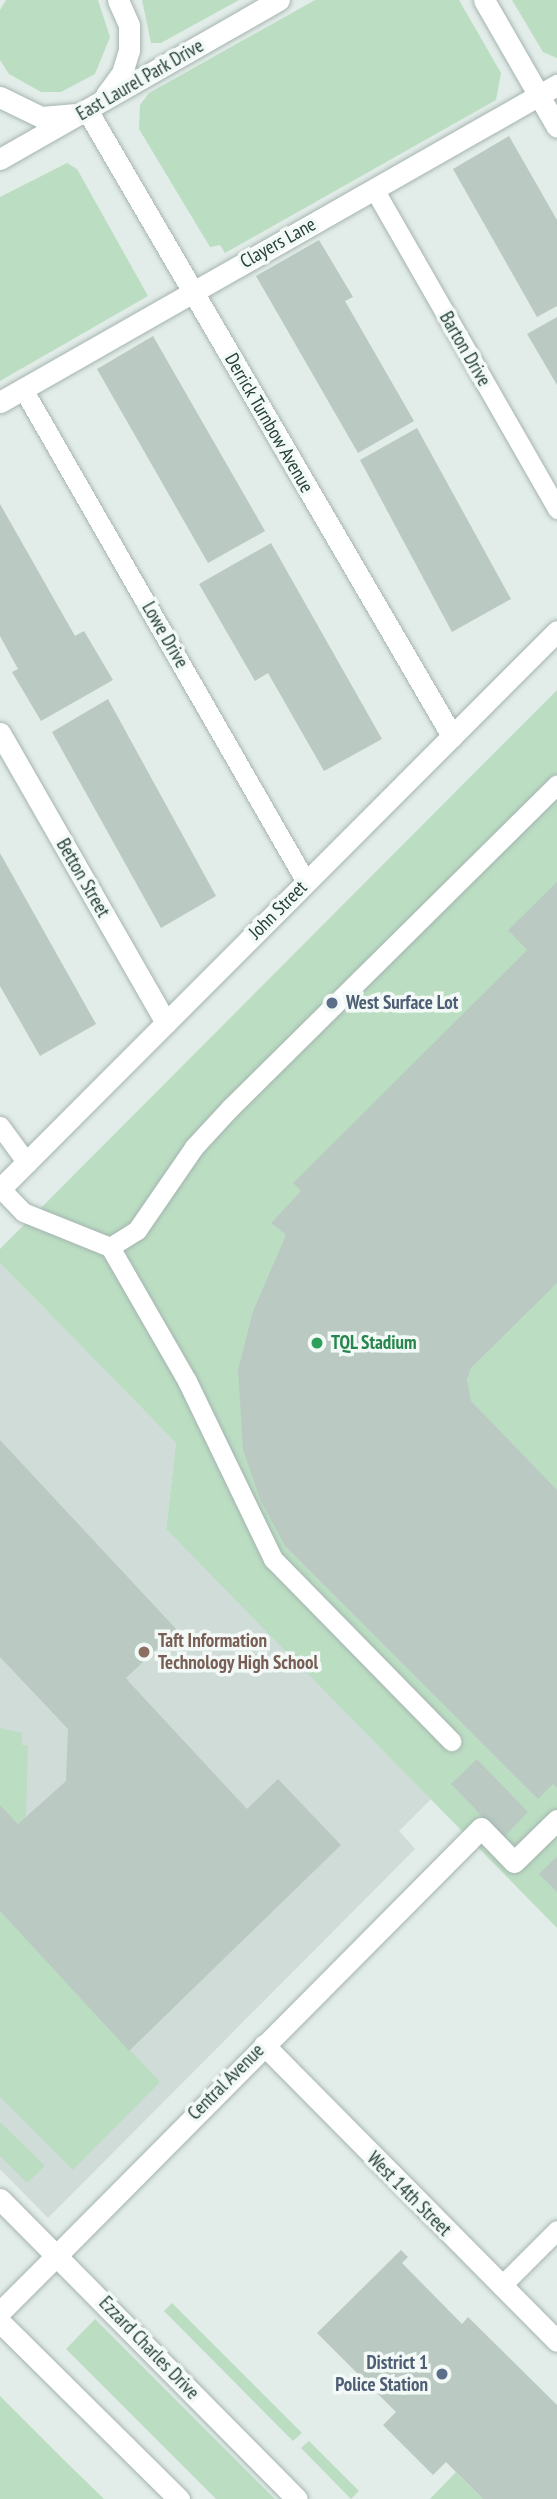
<!DOCTYPE html>
<style>
body{margin:0}
#map{position:relative;width:557px;height:2499px;overflow:hidden;background:#e2ece8;font-family:"PT Sans Narrow",sans-serif}
div>[style]{position:absolute}
[style*='--x']{left:calc(var(--x)*1px);top:calc(var(--y)*1px);width:calc(var(--w)*1px);rotate:calc(var(--a)*1deg)}
.built>*{inset:0;background:#d0dcd7}
.green>*{inset:0;background:#bbdec3}
.building>*{inset:0;background:#bacac3}
.roads{filter:drop-shadow(0 0 2px #a5b4af) drop-shadow(0 0 2px #a5b4af)}
.lane>*{height:19px;margin:-9.5px;padding:0 9.5px;transform-origin:9.5px;border-radius:9.5px;background:#fff}
.street>*{height:21px;margin:-10.5px;padding:0 10.5px;transform-origin:10.5px;border-radius:10.5px;background:#fff}
.secondary>*{height:21px;margin:-10.5px;padding:0 10.5px;transform-origin:10.5px;border-radius:10.5px;background:#fff}
.dots>*{width:19px;height:19px;translate:-50% -50%;box-sizing:border-box;border:4px solid #f3f9f6;border-radius:50%}
span{translate:-50% -50%;white-space:nowrap;text-align:center;line-height:1.15;-webkit-text-stroke:7px #f3f9f6;paint-order:stroke}
.street-label{font-size:19px;color:#223e36}
.service-label{font-size:19px;color:#4e5e75;font-weight:700}
.left{translate:0 -50%;text-align:left}
.right{translate:-100% -50%;text-align:right}
.leisure-label{font-size:19px;color:#27864d;font-weight:700}
.education-label{font-size:19px;color:#785e54;font-weight:700}
</style>
<div id="map">
<div class="built">
<div style="clip-path:polygon(0 1263px,176px 1443px,166px 1529px,433px 1797px,399px 1831px,415px 1849px,48px 2218px,0 2169px)"></div>
</div>
<div class="green">
<div style="clip-path:polygon(6px 0,98px 0,110px 37px,95px 74px,61px 92px,41px 92px,9px 74px,0 60px,0 10px)"></div>
<div style="clip-path:polygon(142px 0,239px 0,161px 43px,151px 43px)"></div>
<div style="clip-path:polygon(315px 0,459px 0,501px 73px,496px 100px,225px 253px,220px 245px,210px 247px,139px 129px,140px 105px,149px 93px)"></div>
<div style="clip-path:polygon(512px 0,557px 0,557px 58px,543px 52px)"></div>
<div style="clip-path:polygon(67px 163px,77px 169px,148px 296px,0 381px,0 197px)"></div>
<div style="clip-path:polygon(557px 690px,557px 1928px,166px 1529px,176px 1443px,0 1263px,0 1249px)"></div>
<div style="clip-path:polygon(0 1728px,22px 1733px,22px 1745px,28px 1745px,26px 1816px,18px 1824px,0 1805px)"></div>
<div style="clip-path:polygon(0 1911px,160px 2082px,73px 2170px,0 2097px)"></div>
<div style="clip-path:polygon(0 2122px,45px 2166px,27px 2183px,0 2156px)"></div>
<div style="clip-path:polygon(172px 2303px,302px 2433px,293px 2441px,164px 2311px)"></div>
<div style="clip-path:polygon(95px 2319px,275px 2499px,216px 2499px,66px 2349px)"></div>
<div style="clip-path:polygon(0 2396px,64px 2460px,104px 2499px,0 2499px)"></div>
<div style="clip-path:polygon(309px 2441px,359px 2491px,351px 2499px,301px 2448px)"></div>
<div style="clip-path:polygon(456px 2472px,483px 2499px,430px 2499px)"></div>
</div>
<div class="building">
<div style="clip-path:polygon(509px 136px,557px 220px,557px 306px,537px 317px,453px 169px)"></div>
<div style="clip-path:polygon(319px 240px,353px 297px,345px 301px,414px 421px,358px 453px,256px 276px)"></div>
<div style="clip-path:polygon(557px 317px,557px 385px,527px 334px)"></div>
<div style="clip-path:polygon(153px 336px,265px 531px,208px 563px,97px 369px)"></div>
<div style="clip-path:polygon(417px 428px,511px 599px,452px 632px,360px 460px)"></div>
<div style="clip-path:polygon(0 504px,75px 636px,84px 631px,113px 680px,41px 721px,12px 672px,18px 669px,0 636px)"></div>
<div style="clip-path:polygon(271px 543px,382px 739px,324px 771px,268px 673px,255px 681px,199px 584px)"></div>
<div style="clip-path:polygon(108px 699px,216px 896px,161px 928px,52px 732px)"></div>
<div style="clip-path:polygon(0 853px,96px 1024px,40px 1056px,0 986px)"></div>
<div style="clip-path:polygon(557px 882px,557px 1283px,471px 1368px,467px 1380px,471px 1401px,557px 1490px,557px 1788px,553px 1784px,538px 1799px,285px 1546px,260px 1499px,243px 1450px,238px 1370px,253px 1311px,286px 1235px,271px 1223px,301px 1191px,293px 1183px,527px 950px,508px 930px)"></div>
<div style="clip-path:polygon(0 1440px,177px 1630px,126px 1678px,130px 1683px,247px 1809px,278px 1779px,341px 1845px,129px 2051px,0 1911px,0 1805px,18px 1824px,66px 1781px,68px 1729px,0 1657px)"></div>
<div style="clip-path:polygon(477px 1759px,528px 1812px,503px 1838px,451px 1784px)"></div>
<div style="clip-path:polygon(557px 1856px,557px 1892px,539px 1874px)"></div>
<div style="clip-path:polygon(401px 2250px,408px 2257px,402px 2263px,462px 2324px,468px 2317px,557px 2405px,557px 2499px,483px 2499px,446px 2462px,433px 2475px,383px 2425px,396px 2412px,317px 2333px)"></div>
</div>
<div class="roads">
<div class="lane">
<div style="--x:374;--y:189;--w:369;--a:60.2"></div>
<div style="--x:23;--y:389;--w:568;--a:60.14"></div>
<div style="--x:0;--y:1126;--w:46;--a:53.9"></div>
<div style="--x:0;--y:1188;--w:33;--a:46"></div>
<div style="--x:23;--y:1212;--w:94;--a:21.9"></div>
<div style="--x:110;--y:1247;--w:155;--a:60.1"></div>
<div style="--x:187;--y:1381;--w:198;--a:64.2"></div>
<div style="--x:273;--y:1559;--w:255;--a:45.6"></div>
<div style="--x:110;--y:1247;--w:32;--a:-32"></div>
<div style="--x:137;--y:1230;--w:101;--a:-55.5"></div>
<div style="--x:194;--y:1147;--w:53;--a:-47.3"></div>
<div style="--x:230;--y:1108;--w:460;--a:-44.7"></div>
<div style="--x:501;--y:2286;--w:79;--a:-45"></div>
</div>
<div class="street">
<div style="--x:484;--y:0;--w:146;--a:60.1"></div>
<div style="--x:106;--y:95;--w:27;--a:-54"></div>
<div style="--x:122;--y:73;--w:24;--a:-73"></div>
<div style="--x:129;--y:50;--w:25;--a:-90"></div>
<div style="--x:129;--y:25;--w:27;--a:-114"></div>
<div style="--x:0;--y:97;--w:46;--a:26"></div>
<div style="--x:41;--y:117;--w:32;--a:-5"></div>
<div style="--x:87;--y:110;--w:725;--a:59.75"></div>
<div style="--x:0;--y:159;--w:321;--a:-29.7"></div>
<div style="--x:0;--y:402;--w:641;--a:-29.65"></div>
<div style="--x:0;--y:733;--w:334;--a:60.2"></div>
<div style="--x:0;--y:1189;--w:788;--a:-45.05"></div>
<div style="--x:264;--y:2045;--w:416;--a:45.3"></div>
<div style="--x:58;--y:2254;--w:600;--a:-45.2"></div>
<div style="--x:481;--y:1828;--w:47;--a:45.9"></div>
<div style="--x:514;--y:1862;--w:60;--a:-44.3"></div>
</div>
<div class="secondary">
<div style="--x:0;--y:2199;--w:422;--a:45.3"></div>
<div style="--x:0;--y:2312;--w:82;--a:-45"></div>
<div style="--x:0;--y:2322;--w:252;--a:44.7"></div>
</div>
</div>
<div class="dots">
<div style="left:332px;top:1003px;background:#5c6f8a"></div>
<div style="left:317px;top:1343px;background:#2e9e5b"></div>
<div style="left:144px;top:1652px;background:#8d6e63"></div>
<div style="left:442px;top:2374px;background:#5c6f8a"></div>
</div>
<div class="street-label">
<span style="left:140px;top:80px;rotate:-30deg">East Laurel Park Drive</span>
<span style="left:278px;top:243px;rotate:-29deg">Clayers Lane</span>
<span style="left:465px;top:349px;rotate:60deg">Barton Drive</span>
<span style="left:269px;top:423px;rotate:60deg">Derrick Turnbow Avenue</span>
<span style="left:165px;top:635px;rotate:60deg">Lowe Drive</span>
<span style="left:83px;top:878px;rotate:60deg">Betton Street</span>
<span style="left:278px;top:910px;rotate:-45deg">John Street</span>
<span style="left:226px;top:2082px;rotate:-45deg">Central Avenue</span>
<span style="left:409px;top:2194px;rotate:45deg">West 14th Street</span>
<span style="left:149px;top:2348px;rotate:46deg">Ezzard Charles Drive</span>
</div>
<div class="service-label">
<span class="left" style="left:346px;top:1003px">West Surface Lot</span>
<span class="right" style="left:428px;top:2374px">District 1<br>Police Station</span>
</div>
<div class="leisure-label">
<span class="left" style="left:331px;top:1343px">TQL Stadium</span>
</div>
<div class="education-label">
<span class="left" style="left:158px;top:1652px">Taft Information<br>Technology High School</span>
</div>
</div>
